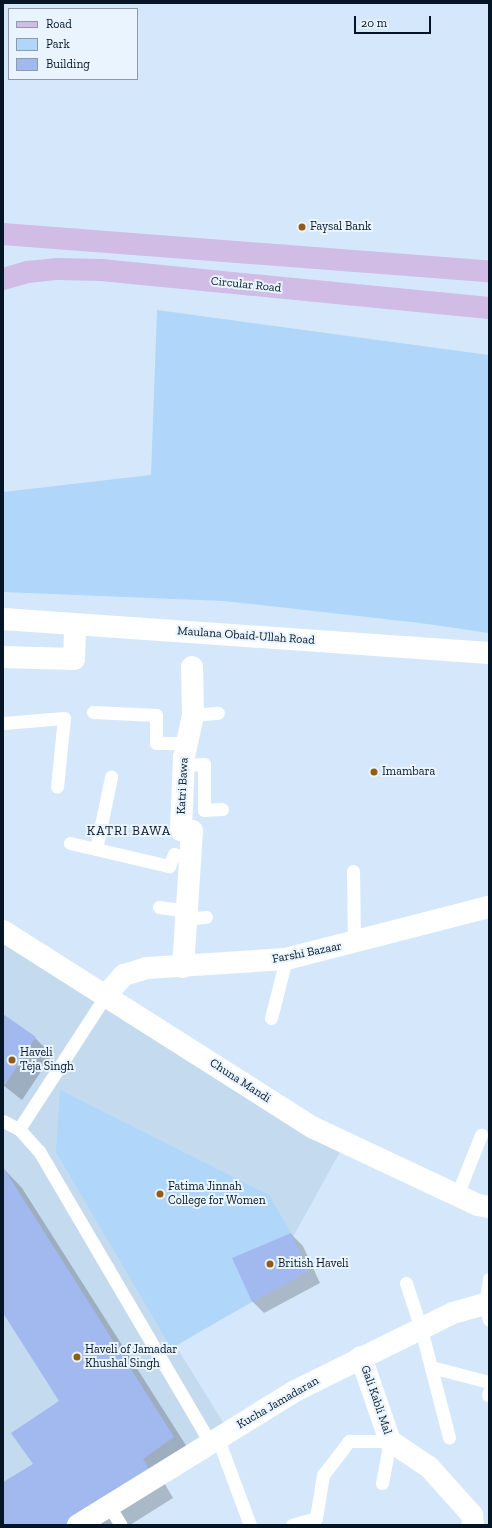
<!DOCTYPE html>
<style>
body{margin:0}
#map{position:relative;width:492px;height:1528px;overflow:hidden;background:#d5e8fb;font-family:"Zilla Slab",serif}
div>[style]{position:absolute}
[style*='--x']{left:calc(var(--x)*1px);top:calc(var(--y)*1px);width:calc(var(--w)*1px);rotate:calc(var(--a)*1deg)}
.built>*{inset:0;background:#c4daef}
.green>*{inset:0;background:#b0d6fa}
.shadow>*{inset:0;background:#0003}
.building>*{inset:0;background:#a2b9f0}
.lane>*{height:13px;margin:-6.5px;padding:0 6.5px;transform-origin:6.5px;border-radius:6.5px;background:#fff}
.street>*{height:22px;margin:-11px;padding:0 11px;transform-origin:11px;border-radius:11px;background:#fff}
.secondary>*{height:22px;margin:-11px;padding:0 11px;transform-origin:11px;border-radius:11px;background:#fff}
.primary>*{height:22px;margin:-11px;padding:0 11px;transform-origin:11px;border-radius:11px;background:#d1bce6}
.dots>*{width:11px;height:11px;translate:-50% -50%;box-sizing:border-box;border:2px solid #eaf4fe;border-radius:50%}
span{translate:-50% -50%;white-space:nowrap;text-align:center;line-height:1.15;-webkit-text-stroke:4px #eaf4fe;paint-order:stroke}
.poi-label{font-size:12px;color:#041626}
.left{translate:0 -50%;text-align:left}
.street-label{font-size:12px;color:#041626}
.neighbourhood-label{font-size:13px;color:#041626;letter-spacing:1px}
.frame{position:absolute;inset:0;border:4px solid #041626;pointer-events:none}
.legend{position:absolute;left:8px;top:8px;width:130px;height:72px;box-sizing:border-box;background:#eaf4fe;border:1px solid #8e9ba8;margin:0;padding:5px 7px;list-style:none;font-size:12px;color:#041626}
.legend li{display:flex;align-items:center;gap:8px;height:20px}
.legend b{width:20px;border:1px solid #8e9ba8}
.scale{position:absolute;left:354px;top:16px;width:77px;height:18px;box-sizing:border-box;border:2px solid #041626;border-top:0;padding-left:5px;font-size:12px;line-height:14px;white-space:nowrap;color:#041626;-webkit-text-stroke:3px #eaf4fe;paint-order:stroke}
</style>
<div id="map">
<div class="built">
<div style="clip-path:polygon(3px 931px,341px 1150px,293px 1237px,309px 1271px,298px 1274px,176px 1346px,229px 1432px,190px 1456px,3px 1525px)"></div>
</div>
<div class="green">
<div style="clip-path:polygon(157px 310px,489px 355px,489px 633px,420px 623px,224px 601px,3px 592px,3px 492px,151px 475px)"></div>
<div style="clip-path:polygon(60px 1090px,269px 1195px,291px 1233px,232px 1258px,252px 1302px,171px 1348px,56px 1152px)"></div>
</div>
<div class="shadow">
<div style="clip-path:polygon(3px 1015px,35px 1038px,52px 1055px,22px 1100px,3px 1085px)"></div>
<div style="clip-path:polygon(3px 1168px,22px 1188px,194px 1458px,162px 1479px,173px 1498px,130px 1525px,3px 1525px,3px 1483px,34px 1464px,60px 1401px,3px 1311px)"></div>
<div style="clip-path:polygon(291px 1234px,303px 1246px,320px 1283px,264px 1313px,252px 1301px)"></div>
</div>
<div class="building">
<div style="clip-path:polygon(3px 1014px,36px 1037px,5px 1085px,3px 1083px)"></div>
<div style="clip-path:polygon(3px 1167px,174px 1437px,143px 1459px,154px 1478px,78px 1525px,3px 1525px,3px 1482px,33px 1464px,11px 1433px,59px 1401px,3px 1313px)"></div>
<div style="clip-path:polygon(291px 1233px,309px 1271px,252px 1302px,232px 1258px)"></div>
</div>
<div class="lane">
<div style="--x:93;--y:712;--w:63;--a:2.7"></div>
<div style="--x:156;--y:715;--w:28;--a:90"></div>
<div style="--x:156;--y:743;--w:30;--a:0"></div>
<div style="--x:193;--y:715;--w:25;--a:-5"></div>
<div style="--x:3;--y:723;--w:61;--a:-4.7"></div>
<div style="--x:64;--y:718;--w:69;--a:95.8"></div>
<div style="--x:183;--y:765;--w:21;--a:-3"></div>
<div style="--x:204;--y:764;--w:46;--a:90"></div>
<div style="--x:204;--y:810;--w:18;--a:-3"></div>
<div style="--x:70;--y:843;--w:102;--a:13.1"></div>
<div style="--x:169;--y:866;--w:13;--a:-67"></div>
<div style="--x:174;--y:854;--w:18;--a:22"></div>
<div style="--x:96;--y:849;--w:74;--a:-78.2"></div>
<div style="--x:353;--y:871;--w:72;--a:89.2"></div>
<div style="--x:159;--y:907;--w:27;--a:8"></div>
<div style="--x:186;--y:919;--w:20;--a:-6"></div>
<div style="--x:271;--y:1018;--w:61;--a:-75.7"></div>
<div style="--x:3;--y:1121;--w:18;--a:27"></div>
<div style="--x:19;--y:1129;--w:30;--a:48"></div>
<div style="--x:39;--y:1151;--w:338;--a:59.6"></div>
<div style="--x:19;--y:1129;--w:160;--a:-57"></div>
<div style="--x:457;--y:1195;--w:65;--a:-68.2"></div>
<div style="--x:489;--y:1279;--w:25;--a:99"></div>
<div style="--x:485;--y:1304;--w:16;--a:76"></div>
<div style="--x:406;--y:1283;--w:48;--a:71.9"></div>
<div style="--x:421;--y:1329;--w:112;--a:75.5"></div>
<div style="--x:431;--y:1367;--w:60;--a:14.5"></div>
<div style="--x:488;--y:1395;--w:3;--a:-72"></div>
<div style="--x:218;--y:1439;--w:92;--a:69.6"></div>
<div style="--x:109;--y:1506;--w:22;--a:58"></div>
<div style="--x:292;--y:1525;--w:25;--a:-16"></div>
<div style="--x:316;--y:1518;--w:44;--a:-80.8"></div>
<div style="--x:323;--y:1475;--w:43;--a:-52.6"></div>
<div style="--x:349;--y:1441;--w:41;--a:0"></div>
<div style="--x:390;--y:1441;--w:43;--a:100.8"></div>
</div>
<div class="street">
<div style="--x:3;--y:619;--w:487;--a:4"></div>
<div style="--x:3;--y:657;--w:71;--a:1.6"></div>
<div style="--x:74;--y:659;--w:28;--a:-88"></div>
<div style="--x:183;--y:967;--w:136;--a:-86.2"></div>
<div style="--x:192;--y:831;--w:11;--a:-175"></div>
<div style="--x:181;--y:830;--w:73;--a:-87.6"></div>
<div style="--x:184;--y:757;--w:43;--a:-77.9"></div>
<div style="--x:193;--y:715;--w:48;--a:-91.2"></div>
<div style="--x:106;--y:995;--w:27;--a:-48"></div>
<div style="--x:124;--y:975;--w:24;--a:-17"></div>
<div style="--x:147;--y:968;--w:139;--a:-3.7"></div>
<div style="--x:286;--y:959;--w:210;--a:-14.4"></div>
<div style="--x:361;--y:1357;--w:89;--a:71"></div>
<div style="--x:390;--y:1441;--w:47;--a:33.7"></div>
<div style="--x:429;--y:1467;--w:64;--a:48.1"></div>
<div style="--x:472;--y:1515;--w:10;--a:84"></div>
<div style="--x:78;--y:1525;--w:253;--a:-31.7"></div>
<div style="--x:293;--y:1392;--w:178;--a:-26.3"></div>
<div style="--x:453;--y:1313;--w:37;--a:-16"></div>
</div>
<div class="secondary">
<div style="--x:3;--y:931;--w:368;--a:32.4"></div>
<div style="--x:314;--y:1128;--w:181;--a:25.2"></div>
<div style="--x:478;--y:1205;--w:11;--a:10"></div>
</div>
<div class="primary">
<div style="--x:3;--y:234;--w:487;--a:4.4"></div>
<div style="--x:3;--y:279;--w:26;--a:-16"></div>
<div style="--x:28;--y:272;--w:30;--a:-6"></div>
<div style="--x:58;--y:269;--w:43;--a:1.3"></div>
<div style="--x:101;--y:270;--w:390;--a:5.6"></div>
</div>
<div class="dots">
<div style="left:302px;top:227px;background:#935c14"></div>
<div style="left:374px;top:772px;background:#935c14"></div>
<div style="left:12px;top:1060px;background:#935c14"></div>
<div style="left:160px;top:1194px;background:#935c14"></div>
<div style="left:270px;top:1264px;background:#935c14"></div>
<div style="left:77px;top:1357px;background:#935c14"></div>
</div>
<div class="poi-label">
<span class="left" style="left:310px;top:227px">Faysal Bank</span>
<span class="left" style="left:382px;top:772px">Imambara</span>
<span class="left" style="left:20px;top:1060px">Haveli<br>Teja Singh</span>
<span class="left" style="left:168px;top:1194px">Fatima Jinnah<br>College for Women</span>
<span class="left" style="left:278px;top:1264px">British Haveli</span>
<span class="left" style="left:85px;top:1357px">Haveli of Jamadar<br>Khushal Singh</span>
</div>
<div class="street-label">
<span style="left:246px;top:285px;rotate:6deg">Circular Road</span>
<span style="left:246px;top:636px;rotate:4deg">Maulana Obaid-Ullah Road</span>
<span style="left:183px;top:786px;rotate:-87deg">Katri Bawa</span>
<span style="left:307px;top:953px;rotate:-11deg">Farshi Bazaar</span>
<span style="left:240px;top:1081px;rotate:33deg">Chuna Mandi</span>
<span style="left:376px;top:1400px;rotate:71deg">Gali Kabli Mal</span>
<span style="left:278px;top:1403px;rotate:-30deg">Kucha Jamadaran</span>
</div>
<div class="neighbourhood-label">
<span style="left:129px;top:831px">KATRI BAWA</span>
</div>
<div class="frame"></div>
<ul class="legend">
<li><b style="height:5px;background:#d1bce6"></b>Road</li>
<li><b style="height:11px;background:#b0d6fa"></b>Park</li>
<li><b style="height:11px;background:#a2b9f0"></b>Building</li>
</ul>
<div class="scale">20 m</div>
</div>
